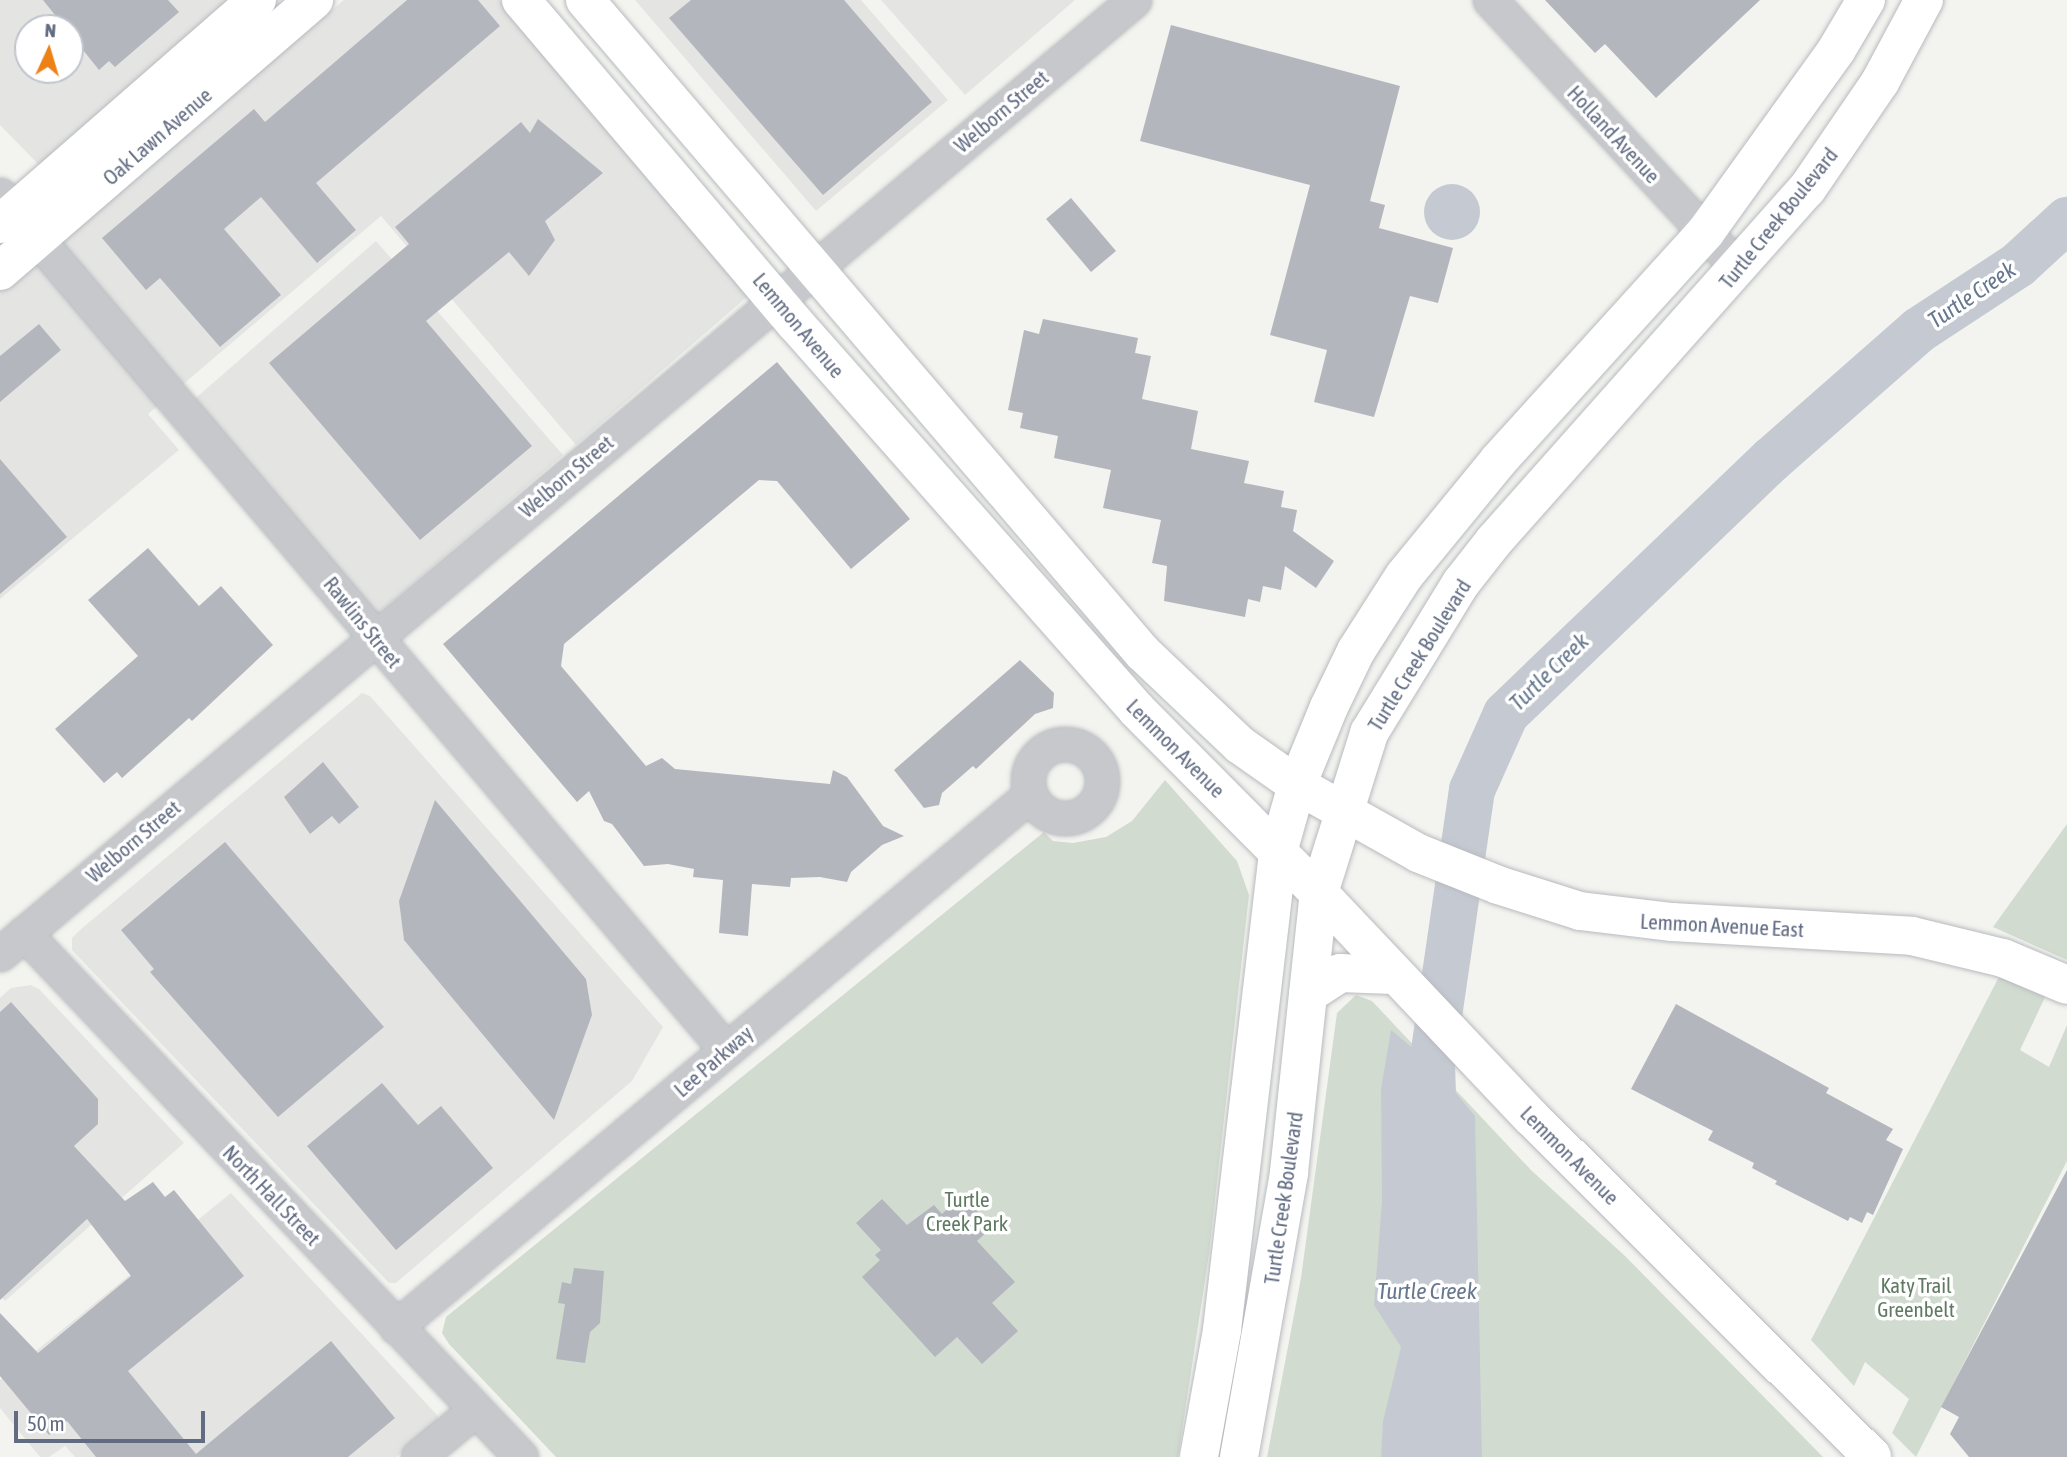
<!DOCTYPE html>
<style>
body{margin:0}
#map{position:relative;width:2067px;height:1457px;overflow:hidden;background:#f3f4ef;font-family:"Asap Condensed",sans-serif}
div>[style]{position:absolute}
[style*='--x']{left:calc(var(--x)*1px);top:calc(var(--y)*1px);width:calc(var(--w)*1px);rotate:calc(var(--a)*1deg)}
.built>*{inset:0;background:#e4e5e3}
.green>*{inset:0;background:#d2dbd0}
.water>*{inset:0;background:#c5cad2}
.round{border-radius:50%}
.river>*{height:46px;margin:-23px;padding:0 23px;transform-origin:23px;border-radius:23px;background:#c5cad2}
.building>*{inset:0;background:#b3b6bd}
.roads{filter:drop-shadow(0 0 2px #b8babf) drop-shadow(0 0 2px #b8babf)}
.minor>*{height:33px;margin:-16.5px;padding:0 16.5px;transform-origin:16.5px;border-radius:16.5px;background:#c6c8cc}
.minor>.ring{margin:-16.5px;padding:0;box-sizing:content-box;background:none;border:33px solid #c6c8cc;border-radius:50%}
.major>*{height:38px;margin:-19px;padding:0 19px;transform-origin:19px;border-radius:19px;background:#fff}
span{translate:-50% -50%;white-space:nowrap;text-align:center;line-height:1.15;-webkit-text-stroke:7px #fff;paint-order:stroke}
.street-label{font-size:21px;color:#616b82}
.park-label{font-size:21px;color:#607962}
.water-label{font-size:23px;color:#66788e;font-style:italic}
.north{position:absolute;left:14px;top:14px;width:70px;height:70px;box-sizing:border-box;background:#fff;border:2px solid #c0c4cd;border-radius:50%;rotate:4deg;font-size:19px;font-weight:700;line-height:28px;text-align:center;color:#616b82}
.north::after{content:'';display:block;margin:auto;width:24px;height:32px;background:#ed8017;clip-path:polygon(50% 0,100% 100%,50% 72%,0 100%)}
.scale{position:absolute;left:14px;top:1411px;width:191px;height:32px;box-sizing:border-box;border:4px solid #616b82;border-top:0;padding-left:9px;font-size:21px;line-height:24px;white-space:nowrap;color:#616b82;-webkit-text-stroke:5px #fff;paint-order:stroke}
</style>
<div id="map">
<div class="built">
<div style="clip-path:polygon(evenodd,0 0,235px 0,41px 167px,0 125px,0 0,28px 28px,70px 28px,70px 70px,28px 70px,28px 28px)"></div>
<div style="clip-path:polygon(344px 0,499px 0,748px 296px,576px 445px,381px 216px,148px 414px,179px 450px,0 599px,0 291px)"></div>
<div style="clip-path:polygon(635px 0,861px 0,948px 100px,816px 211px)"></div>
<div style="clip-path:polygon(881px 0,1075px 0,965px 95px)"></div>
<div style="clip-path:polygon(376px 241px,563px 455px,377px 614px,190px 403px)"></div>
<div style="clip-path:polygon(362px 693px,370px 696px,663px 1027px,632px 1081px,396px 1283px,389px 1283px,72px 950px,72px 938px,80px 930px)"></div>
<div style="clip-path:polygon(31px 985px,39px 989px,184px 1143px,5px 1301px,0 1296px,0 998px,11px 988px)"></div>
<div style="clip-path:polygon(231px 1193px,438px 1416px,438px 1424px,396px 1457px,75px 1457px,65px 1446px,49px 1457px,40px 1457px,0 1408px,0 1380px)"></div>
</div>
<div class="green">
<div style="clip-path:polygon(1165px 780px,1237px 861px,1249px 895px,1209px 1254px,1178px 1457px,556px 1457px,449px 1344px,442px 1333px,446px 1317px,1044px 832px,1053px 841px,1073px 843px,1106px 837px,1132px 821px)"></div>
<div style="clip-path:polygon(2067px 824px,2067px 960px,1993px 927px)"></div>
<div style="clip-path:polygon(2002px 971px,2048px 991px,2020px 1050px,2049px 1067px,2067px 1025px,2067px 1161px,1916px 1457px,1892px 1433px,1909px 1399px,1865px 1362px,1854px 1386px,1811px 1340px)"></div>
<div style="clip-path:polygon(1356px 995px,1372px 1001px,1532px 1171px,1625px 1256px,1823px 1457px,1267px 1457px,1301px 1278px,1337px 1013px)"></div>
</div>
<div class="water">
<div class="round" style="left:1424px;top:184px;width:56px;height:56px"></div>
<div style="clip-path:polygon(1391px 1030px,1432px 1064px,1475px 1116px,1482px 1457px,1381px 1457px,1383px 1421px,1401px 1347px,1374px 1305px,1382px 1201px,1381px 1089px)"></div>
</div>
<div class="river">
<div style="--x:1434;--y:1127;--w:63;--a:-91.8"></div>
<div style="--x:1432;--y:1064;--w:277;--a:-81.7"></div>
<div style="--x:1472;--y:790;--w:83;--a:-65.9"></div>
<div style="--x:1506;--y:714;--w:367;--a:-43.8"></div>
<div style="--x:1771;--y:460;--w:197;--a:-41.3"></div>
<div style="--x:1919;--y:330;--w:118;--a:-33.3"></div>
<div style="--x:2018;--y:265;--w:67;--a:-42.6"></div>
</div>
<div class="building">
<div style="clip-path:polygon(43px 0,168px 0,179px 12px,115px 67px,109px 61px,99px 70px)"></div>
<div style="clip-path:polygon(407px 0,478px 0,500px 26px,316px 183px,356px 230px,317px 263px,261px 197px,224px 229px,281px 295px,220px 347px,160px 278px,146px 290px,102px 238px,254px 109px,265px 122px)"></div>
<div style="clip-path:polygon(691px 0,844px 0,932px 102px,823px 195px,669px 18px)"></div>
<div style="clip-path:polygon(1545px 0,1760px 0,1656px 98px,1605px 44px,1595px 53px)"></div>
<div style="clip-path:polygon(1171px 25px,1400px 86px,1370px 201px,1385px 205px,1379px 228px,1453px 248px,1438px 303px,1410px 296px,1374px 417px,1314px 402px,1327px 350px,1270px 335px,1310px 185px,1140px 141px)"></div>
<div style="clip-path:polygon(538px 119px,603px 173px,545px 221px,555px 240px,529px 276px,509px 252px,426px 321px,532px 446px,420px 540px,269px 363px,409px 244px,395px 227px,521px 122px,530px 133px)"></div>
<div style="clip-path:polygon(1071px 198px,1116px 251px,1091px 272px,1046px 219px)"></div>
<div style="clip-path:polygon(1043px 319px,1138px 338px,1135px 353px,1151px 356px,1142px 399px,1198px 411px,1191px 449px,1249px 461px,1244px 483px,1284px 491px,1281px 507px,1297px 510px,1293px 531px,1334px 561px,1316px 588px,1285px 566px,1281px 590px,1263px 586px,1260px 602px,1248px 599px,1245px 617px,1164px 601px,1167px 566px,1152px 563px,1161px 520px,1103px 508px,1111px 470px,1054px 458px,1058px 436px,1020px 428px,1023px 413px,1008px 410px,1024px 330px,1039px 334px)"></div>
<div style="clip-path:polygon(39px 324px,61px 350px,0 402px,0 356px)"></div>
<div style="clip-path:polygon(777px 362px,910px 519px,851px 569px,777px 481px,759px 480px,564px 644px,561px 666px,646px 766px,662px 758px,675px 769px,830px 784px,833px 770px,847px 777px,883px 826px,904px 836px,882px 845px,851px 872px,847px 882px,820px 877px,791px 878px,790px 887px,752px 884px,748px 936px,719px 933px,723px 880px,693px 877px,694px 869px,668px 864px,644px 866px,612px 824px,604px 821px,589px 791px,577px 802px,443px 644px)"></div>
<div style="clip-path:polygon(0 459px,67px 537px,0 594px)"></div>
<div style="clip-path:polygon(148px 548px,199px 606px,221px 586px,273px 645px,192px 721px,189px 718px,122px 778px,117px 772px,104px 783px,55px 729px,138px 656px,88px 600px)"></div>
<div style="clip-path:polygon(1020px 660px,1054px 693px,1053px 708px,1035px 714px,976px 769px,973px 766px,942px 793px,939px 805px,924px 808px,894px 770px)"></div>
<div style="clip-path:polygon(323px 762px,359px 807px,339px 824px,332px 816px,310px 834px,284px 797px)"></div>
<div style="clip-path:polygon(435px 800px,586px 979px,592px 1015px,554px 1120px,404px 940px,399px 901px)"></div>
<div style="clip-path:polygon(225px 842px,384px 1027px,278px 1117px,150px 972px,154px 969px,121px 930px)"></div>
<div style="clip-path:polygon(11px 1002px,98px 1099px,98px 1124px,74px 1146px,125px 1201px,153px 1182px,165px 1197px,174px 1190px,244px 1276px,128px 1371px,196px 1454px,331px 1341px,395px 1418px,348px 1457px,96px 1457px,67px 1421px,49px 1435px,0 1376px,0 1313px,38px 1353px,131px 1276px,87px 1219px,0 1300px,0 1012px)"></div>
<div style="clip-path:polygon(1676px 1004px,1829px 1088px,1826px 1093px,1893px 1129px,1886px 1140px,1903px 1149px,1873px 1215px,1867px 1212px,1862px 1223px,1850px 1217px,1848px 1221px,1775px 1184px,1777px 1181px,1752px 1168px,1754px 1163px,1708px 1140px,1713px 1131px,1631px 1089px)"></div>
<div style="clip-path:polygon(382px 1083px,418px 1125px,441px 1106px,493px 1168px,396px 1250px,307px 1146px)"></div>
<div style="clip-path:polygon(2067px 1170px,2067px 1457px,1969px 1457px,1950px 1434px,1959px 1417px,1941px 1407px)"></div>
<div style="clip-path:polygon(962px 1195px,992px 1227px,977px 1241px,1015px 1282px,992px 1303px,1018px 1331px,982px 1364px,957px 1337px,935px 1357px,862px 1277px,880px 1260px,875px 1255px,881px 1250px,856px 1223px,882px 1199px,907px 1225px,934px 1205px,942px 1214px)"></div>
<div style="clip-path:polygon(574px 1268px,604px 1271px,600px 1323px,590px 1332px,585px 1363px,556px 1359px,565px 1304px,558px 1303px,562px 1282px,571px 1284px)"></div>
</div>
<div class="roads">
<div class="minor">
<div style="--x:1490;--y:0;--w:365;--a:47.2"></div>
<div style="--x:0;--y:195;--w:1122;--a:49.66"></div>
<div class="ring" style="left:1028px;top:744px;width:41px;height:41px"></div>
<div style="--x:24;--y:933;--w:722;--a:46.51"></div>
<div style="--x:0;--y:954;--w:1482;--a:-40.07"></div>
<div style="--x:396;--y:1327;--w:828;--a:-40"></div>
<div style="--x:418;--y:1457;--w:75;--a:-39.6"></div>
</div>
<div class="major">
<div style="--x:521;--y:0;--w:424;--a:49.7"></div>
<div style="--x:795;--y:323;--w:516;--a:48.53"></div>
<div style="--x:1137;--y:710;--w:258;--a:45.2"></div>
<div style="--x:1319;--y:893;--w:310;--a:46.6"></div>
<div style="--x:1532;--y:1118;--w:480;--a:44.9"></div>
<div style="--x:585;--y:0;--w:859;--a:49.49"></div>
<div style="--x:1143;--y:653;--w:134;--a:43.5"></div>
<div style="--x:1240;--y:745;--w:70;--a:35.1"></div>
<div style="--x:1297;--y:785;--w:139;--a:29.3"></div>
<div style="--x:1418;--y:853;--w:86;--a:21.8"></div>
<div style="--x:1498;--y:885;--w:86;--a:17.6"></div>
<div style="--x:1580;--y:911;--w:93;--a:6.8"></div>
<div style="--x:1672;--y:922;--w:240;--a:3.3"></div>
<div style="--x:1912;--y:936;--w:94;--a:13.6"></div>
<div style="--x:2003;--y:958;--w:69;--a:22.9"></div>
<div style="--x:0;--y:224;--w:341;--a:-41.1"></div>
<div style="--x:0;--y:271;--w:415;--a:-40.8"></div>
<div style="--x:1308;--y:994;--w:38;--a:-33"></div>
<div style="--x:1340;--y:973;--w:53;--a:2.2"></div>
<div style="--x:1199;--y:1457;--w:129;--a:-79.7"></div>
<div style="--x:1222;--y:1330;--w:481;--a:-83.3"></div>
<div style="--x:1278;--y:852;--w:70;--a:-74.2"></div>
<div style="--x:1297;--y:785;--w:84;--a:-67.7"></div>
<div style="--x:1329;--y:707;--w:62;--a:-64.3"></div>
<div style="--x:1356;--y:651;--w:89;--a:-57.4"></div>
<div style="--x:1404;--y:576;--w:150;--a:-50.7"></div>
<div style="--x:1499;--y:460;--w:307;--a:-47.8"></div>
<div style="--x:1705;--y:233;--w:226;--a:-54.3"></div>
<div style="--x:1837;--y:49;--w:57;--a:-59.4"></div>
<div style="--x:1239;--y:1457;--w:289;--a:-80"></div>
<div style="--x:1289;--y:1172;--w:281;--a:-83.9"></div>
<div style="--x:1319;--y:893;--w:168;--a:-72.6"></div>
<div style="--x:1369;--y:733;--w:176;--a:-58.5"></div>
<div style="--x:1461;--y:583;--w:53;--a:-51.8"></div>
<div style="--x:1494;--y:541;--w:471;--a:-48.4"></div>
<div style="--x:1807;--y:189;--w:130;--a:-55.7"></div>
<div style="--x:1880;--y:82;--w:93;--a:-61.8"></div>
</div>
</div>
<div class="street-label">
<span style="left:1001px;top:111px;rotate:-40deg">Welborn Street</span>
<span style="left:1614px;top:134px;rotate:47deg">Holland Avenue</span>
<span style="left:157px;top:136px;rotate:-41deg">Oak Lawn Avenue</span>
<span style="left:1778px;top:218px;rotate:-51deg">Turtle Creek Boulevard</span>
<span style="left:799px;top:325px;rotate:50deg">Lemmon Avenue</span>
<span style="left:566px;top:476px;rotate:-40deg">Welborn Street</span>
<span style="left:363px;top:622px;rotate:51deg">Rawlins Street</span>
<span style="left:1419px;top:655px;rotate:-58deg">Turtle Creek Boulevard</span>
<span style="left:1176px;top:748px;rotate:45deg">Lemmon Avenue</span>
<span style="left:133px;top:841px;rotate:-40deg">Welborn Street</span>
<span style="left:1722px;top:925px;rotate:3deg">Lemmon Avenue East</span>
<span style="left:713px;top:1061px;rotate:-41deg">Lee Parkway</span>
<span style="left:1570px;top:1155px;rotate:45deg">Lemmon Avenue</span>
<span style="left:272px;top:1195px;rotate:46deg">North Hall Street</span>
<span style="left:1283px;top:1198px;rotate:-82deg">Turtle Creek Boulevard</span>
</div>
<div class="park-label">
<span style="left:967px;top:1211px">Turtle<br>Creek Park</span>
<span style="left:1916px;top:1297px">Katy Trail<br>Greenbelt</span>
</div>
<div class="water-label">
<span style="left:1972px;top:295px;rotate:-34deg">Turtle Creek</span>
<span style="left:1549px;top:672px;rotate:-44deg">Turtle Creek</span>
<span style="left:1427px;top:1291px">Turtle Creek</span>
</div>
<div class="north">N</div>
<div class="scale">50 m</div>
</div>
